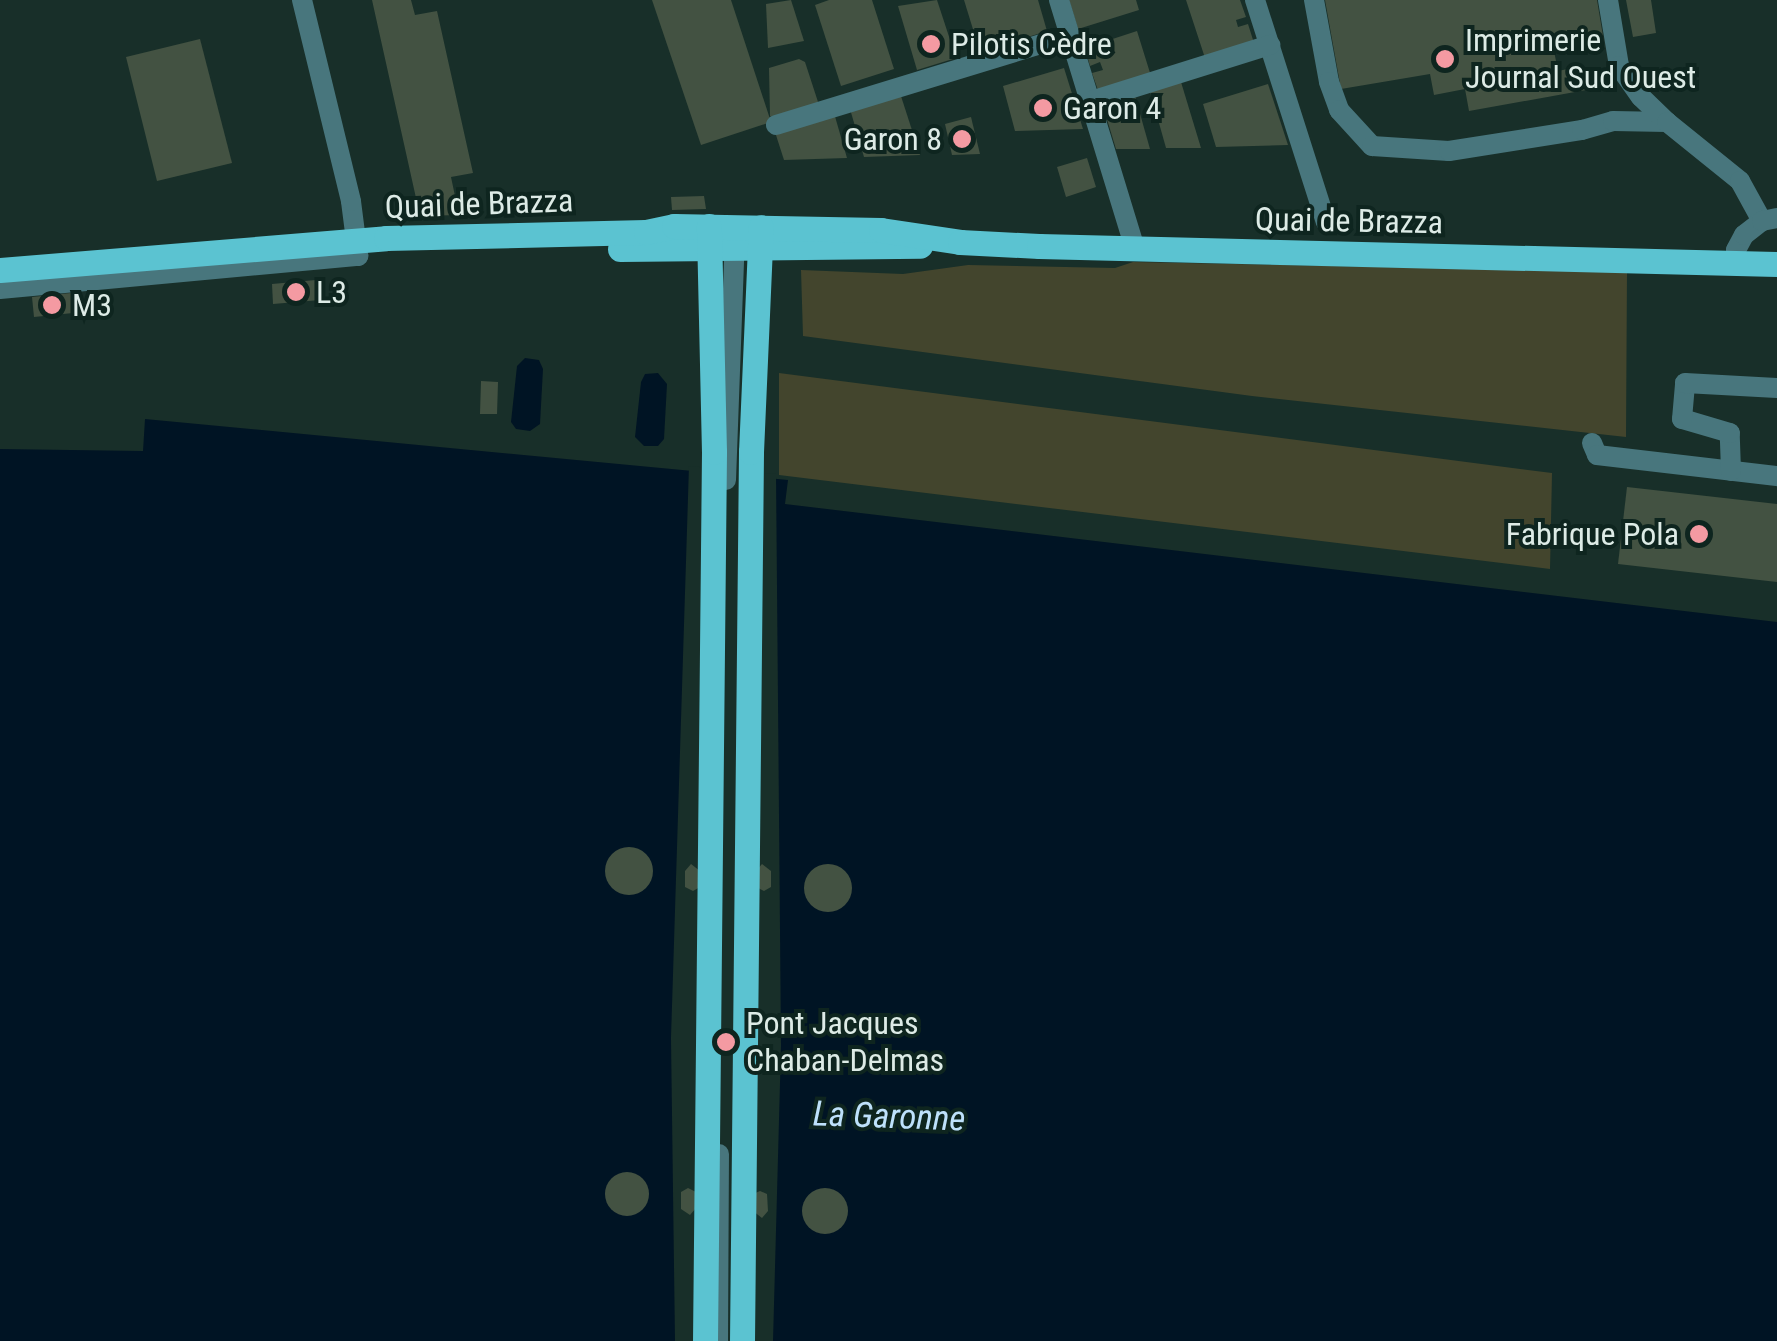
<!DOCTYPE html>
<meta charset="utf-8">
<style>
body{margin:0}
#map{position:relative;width:1777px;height:1341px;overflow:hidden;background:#182f29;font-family:"Roboto Condensed",sans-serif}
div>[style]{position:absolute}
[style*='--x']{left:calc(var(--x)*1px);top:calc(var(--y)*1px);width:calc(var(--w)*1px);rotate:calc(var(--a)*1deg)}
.green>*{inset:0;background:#43452d}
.water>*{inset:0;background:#001424}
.pier>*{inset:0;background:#182f29}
.building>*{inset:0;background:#435242}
.round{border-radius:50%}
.minor>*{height:20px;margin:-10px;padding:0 10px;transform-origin:10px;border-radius:10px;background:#48767d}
.major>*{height:25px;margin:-12.5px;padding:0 12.5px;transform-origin:12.5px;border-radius:12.5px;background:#5bc3d1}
.dots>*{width:28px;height:28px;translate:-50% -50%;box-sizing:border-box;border:5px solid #0e251f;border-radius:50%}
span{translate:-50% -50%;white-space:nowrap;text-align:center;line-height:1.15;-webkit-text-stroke:8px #0e251f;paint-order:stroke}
.poi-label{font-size:32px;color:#ddebe6}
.left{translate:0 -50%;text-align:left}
.right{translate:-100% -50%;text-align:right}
.street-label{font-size:32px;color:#ddebe6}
.water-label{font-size:35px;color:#bee1fb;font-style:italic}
</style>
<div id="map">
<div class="green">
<div style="clip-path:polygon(1133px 262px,1627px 272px,1626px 437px,1252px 396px,803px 336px,801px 270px,903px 274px,968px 265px,1115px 268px)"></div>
<div style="clip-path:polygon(779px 373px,1552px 473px,1550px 569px,779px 475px)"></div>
</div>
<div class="water">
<div style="clip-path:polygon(525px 358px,539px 360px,543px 369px,540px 424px,530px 431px,516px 429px,511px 422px,517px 366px)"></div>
<div style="clip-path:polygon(658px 373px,667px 384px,664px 439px,658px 446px,644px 446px,635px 437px,641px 382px,645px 374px)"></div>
<div style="clip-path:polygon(145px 419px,788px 480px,785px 504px,1777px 622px,1777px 1341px,0 1341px,0 449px,143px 451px)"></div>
</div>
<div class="pier">
<div style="clip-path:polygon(689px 466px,776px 474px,781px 1046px,773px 1341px,675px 1341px,671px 1038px)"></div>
</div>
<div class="building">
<div style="clip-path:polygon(372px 0,411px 0,415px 15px,437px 11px,473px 173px,451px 177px,459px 215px,420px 216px)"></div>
<div style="clip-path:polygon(652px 0,731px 0,771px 122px,701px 145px)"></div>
<div style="clip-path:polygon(791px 0,804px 41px,768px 48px,766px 4px)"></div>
<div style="clip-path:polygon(829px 0,872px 0,894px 69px,841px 86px,815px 5px)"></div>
<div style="clip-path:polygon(937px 0,956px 58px,917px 70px,898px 6px)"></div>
<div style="clip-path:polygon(964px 0,1038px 0,1047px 31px,980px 52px)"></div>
<div style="clip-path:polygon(1069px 0,1136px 0,1139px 10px,1078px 29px)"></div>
<div style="clip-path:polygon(1186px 0,1240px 0,1246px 17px,1236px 20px,1238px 27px,1248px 24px,1254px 43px,1205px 58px)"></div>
<div style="clip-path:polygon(1325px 0,1597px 0,1604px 42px,1554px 51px,1558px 71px,1582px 66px,1586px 90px,1469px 111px,1465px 89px,1434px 95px,1430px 74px,1341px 89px)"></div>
<div style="clip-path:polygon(1626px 0,1651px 0,1656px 33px,1633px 37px)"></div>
<div style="clip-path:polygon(1137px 31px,1151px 76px,1099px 93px,1092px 73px,1103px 70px,1100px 62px,1090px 66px,1085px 48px)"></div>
<div style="clip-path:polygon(200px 39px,232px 163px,157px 181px,126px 57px)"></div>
<div style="clip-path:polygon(799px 59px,805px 62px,819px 105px,775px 120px,770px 116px,769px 68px)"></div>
<div style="clip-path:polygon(1064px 68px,1083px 129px,1015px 131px,1003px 86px)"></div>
<div style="clip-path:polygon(1181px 82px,1201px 148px,1166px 148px,1150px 91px)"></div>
<div style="clip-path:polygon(1268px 84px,1288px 145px,1216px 147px,1203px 104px)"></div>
<div style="clip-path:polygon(900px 93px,920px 155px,864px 157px,850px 109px)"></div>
<div style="clip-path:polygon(1135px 96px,1150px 149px,1116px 149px,1103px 106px)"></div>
<div style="clip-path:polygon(834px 113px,847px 158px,784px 160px,775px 132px)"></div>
<div style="clip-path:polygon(971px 117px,980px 154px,952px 155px,945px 124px)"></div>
<div style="clip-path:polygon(1087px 158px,1096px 187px,1066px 197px,1057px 167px)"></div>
<div style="clip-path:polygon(704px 196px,706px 209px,672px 210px,671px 197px)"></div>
<div style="clip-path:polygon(316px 280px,320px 300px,273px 304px,272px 284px)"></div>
<div style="clip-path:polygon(71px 293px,73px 313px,34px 317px,32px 297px)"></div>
<div style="clip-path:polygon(481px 381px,498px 382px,497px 414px,480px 414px)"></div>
<div style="clip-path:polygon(1627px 487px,1777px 504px,1777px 582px,1618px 564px)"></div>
<div class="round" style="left:605px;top:847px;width:48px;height:48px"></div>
<div style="clip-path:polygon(691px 864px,700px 871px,700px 887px,693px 891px,685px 887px,685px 871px)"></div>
<div style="clip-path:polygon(762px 864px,771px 871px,771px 887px,764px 891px,756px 887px,756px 871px)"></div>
<div class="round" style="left:804px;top:864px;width:48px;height:48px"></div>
<div class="round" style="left:605px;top:1172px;width:44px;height:44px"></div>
<div class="round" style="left:802px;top:1188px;width:46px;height:46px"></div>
<div style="clip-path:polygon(688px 1188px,696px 1192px,696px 1208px,690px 1215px,681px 1209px,681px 1192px)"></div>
<div style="clip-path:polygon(760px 1191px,767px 1194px,768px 1211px,762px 1218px,753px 1211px,753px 1194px)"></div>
</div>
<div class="minor">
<div style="--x:1059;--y:0;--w:259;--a:73"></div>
<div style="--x:1255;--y:0;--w:233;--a:72.3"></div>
<div style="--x:1314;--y:0;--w:83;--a:79.6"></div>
<div style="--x:1329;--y:82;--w:30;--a:70"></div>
<div style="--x:1339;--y:110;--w:49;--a:47.5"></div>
<div style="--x:1372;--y:146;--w:77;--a:3.7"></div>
<div style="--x:1449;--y:151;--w:135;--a:-9"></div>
<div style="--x:1582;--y:130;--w:32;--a:-16"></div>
<div style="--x:1613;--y:121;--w:54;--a:1.1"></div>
<div style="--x:1608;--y:0;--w:67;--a:80.5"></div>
<div style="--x:1619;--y:66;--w:38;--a:55"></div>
<div style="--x:1641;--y:97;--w:36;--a:44"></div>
<div style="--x:1667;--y:122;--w:94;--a:38.9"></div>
<div style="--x:1740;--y:181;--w:46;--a:61.2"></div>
<div style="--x:1091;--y:101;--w:188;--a:-17.4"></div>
<div style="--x:776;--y:125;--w:307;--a:-17"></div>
<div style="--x:1736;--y:263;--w:13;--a:-90"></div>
<div style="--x:1736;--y:250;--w:17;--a:-62"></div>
<div style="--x:1744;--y:235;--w:23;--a:-38"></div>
<div style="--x:1762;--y:221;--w:15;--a:-11"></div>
<div style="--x:0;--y:289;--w:360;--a:-5.3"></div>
<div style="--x:358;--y:256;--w:55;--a:-97.3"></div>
<div style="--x:351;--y:201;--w:207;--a:-103.7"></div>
<div style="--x:1592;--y:443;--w:13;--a:67"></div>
<div style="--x:1597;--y:455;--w:181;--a:6.7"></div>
<div style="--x:1731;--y:471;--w:38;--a:-92"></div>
<div style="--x:1730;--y:433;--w:50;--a:-163.7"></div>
<div style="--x:1682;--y:419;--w:36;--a:-85"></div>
<div style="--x:1685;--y:383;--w:92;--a:3.1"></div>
<div style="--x:726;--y:480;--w:246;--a:-87.9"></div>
<div style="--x:718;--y:1341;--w:187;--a:-89.7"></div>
</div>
<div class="major">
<div style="--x:620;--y:249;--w:300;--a:-0.6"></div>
<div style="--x:0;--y:270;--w:387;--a:-4.7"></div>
<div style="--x:386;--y:238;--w:260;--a:-1.3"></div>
<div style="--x:646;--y:232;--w:29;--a:-12"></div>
<div style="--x:674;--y:226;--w:207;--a:1.1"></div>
<div style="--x:881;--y:230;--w:80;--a:8.6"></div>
<div style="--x:960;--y:242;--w:79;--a:2.9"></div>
<div style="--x:1039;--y:246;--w:738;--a:1.4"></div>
<div style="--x:705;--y:1341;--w:889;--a:-89.42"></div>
<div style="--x:714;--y:452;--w:226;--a:-91.3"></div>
<div style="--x:742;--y:1341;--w:889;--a:-89.42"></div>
<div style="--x:751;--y:452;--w:225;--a:-87.5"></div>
</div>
<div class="dots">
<div style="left:931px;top:44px;background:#f49aa2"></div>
<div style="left:1445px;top:59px;background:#f49aa2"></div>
<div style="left:1043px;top:108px;background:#f49aa2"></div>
<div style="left:962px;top:139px;background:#f49aa2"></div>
<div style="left:296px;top:292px;background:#f49aa2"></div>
<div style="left:52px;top:305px;background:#f49aa2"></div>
<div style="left:1699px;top:534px;background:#f49aa2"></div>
<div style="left:726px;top:1042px;background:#f49aa2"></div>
</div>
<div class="poi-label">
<span class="left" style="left:1465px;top:59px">Imprimerie<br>Journal Sud Ouest</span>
<span class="left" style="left:951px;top:44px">Pilotis Cèdre</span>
<span class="left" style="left:1063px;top:108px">Garon 4</span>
<span class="right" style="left:942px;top:139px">Garon 8</span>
<span class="left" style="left:316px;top:292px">L3</span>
<span class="left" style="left:72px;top:305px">M3</span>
<span class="right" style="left:1679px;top:534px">Fabrique Pola</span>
<span class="left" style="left:746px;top:1042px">Pont Jacques<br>Chaban-Delmas</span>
</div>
<div class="street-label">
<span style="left:479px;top:204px;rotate:-2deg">Quai de Brazza</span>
<span style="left:1349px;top:221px;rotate:1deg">Quai de Brazza</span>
</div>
<div class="water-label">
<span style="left:889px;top:1117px;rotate:2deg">La Garonne</span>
</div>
</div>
